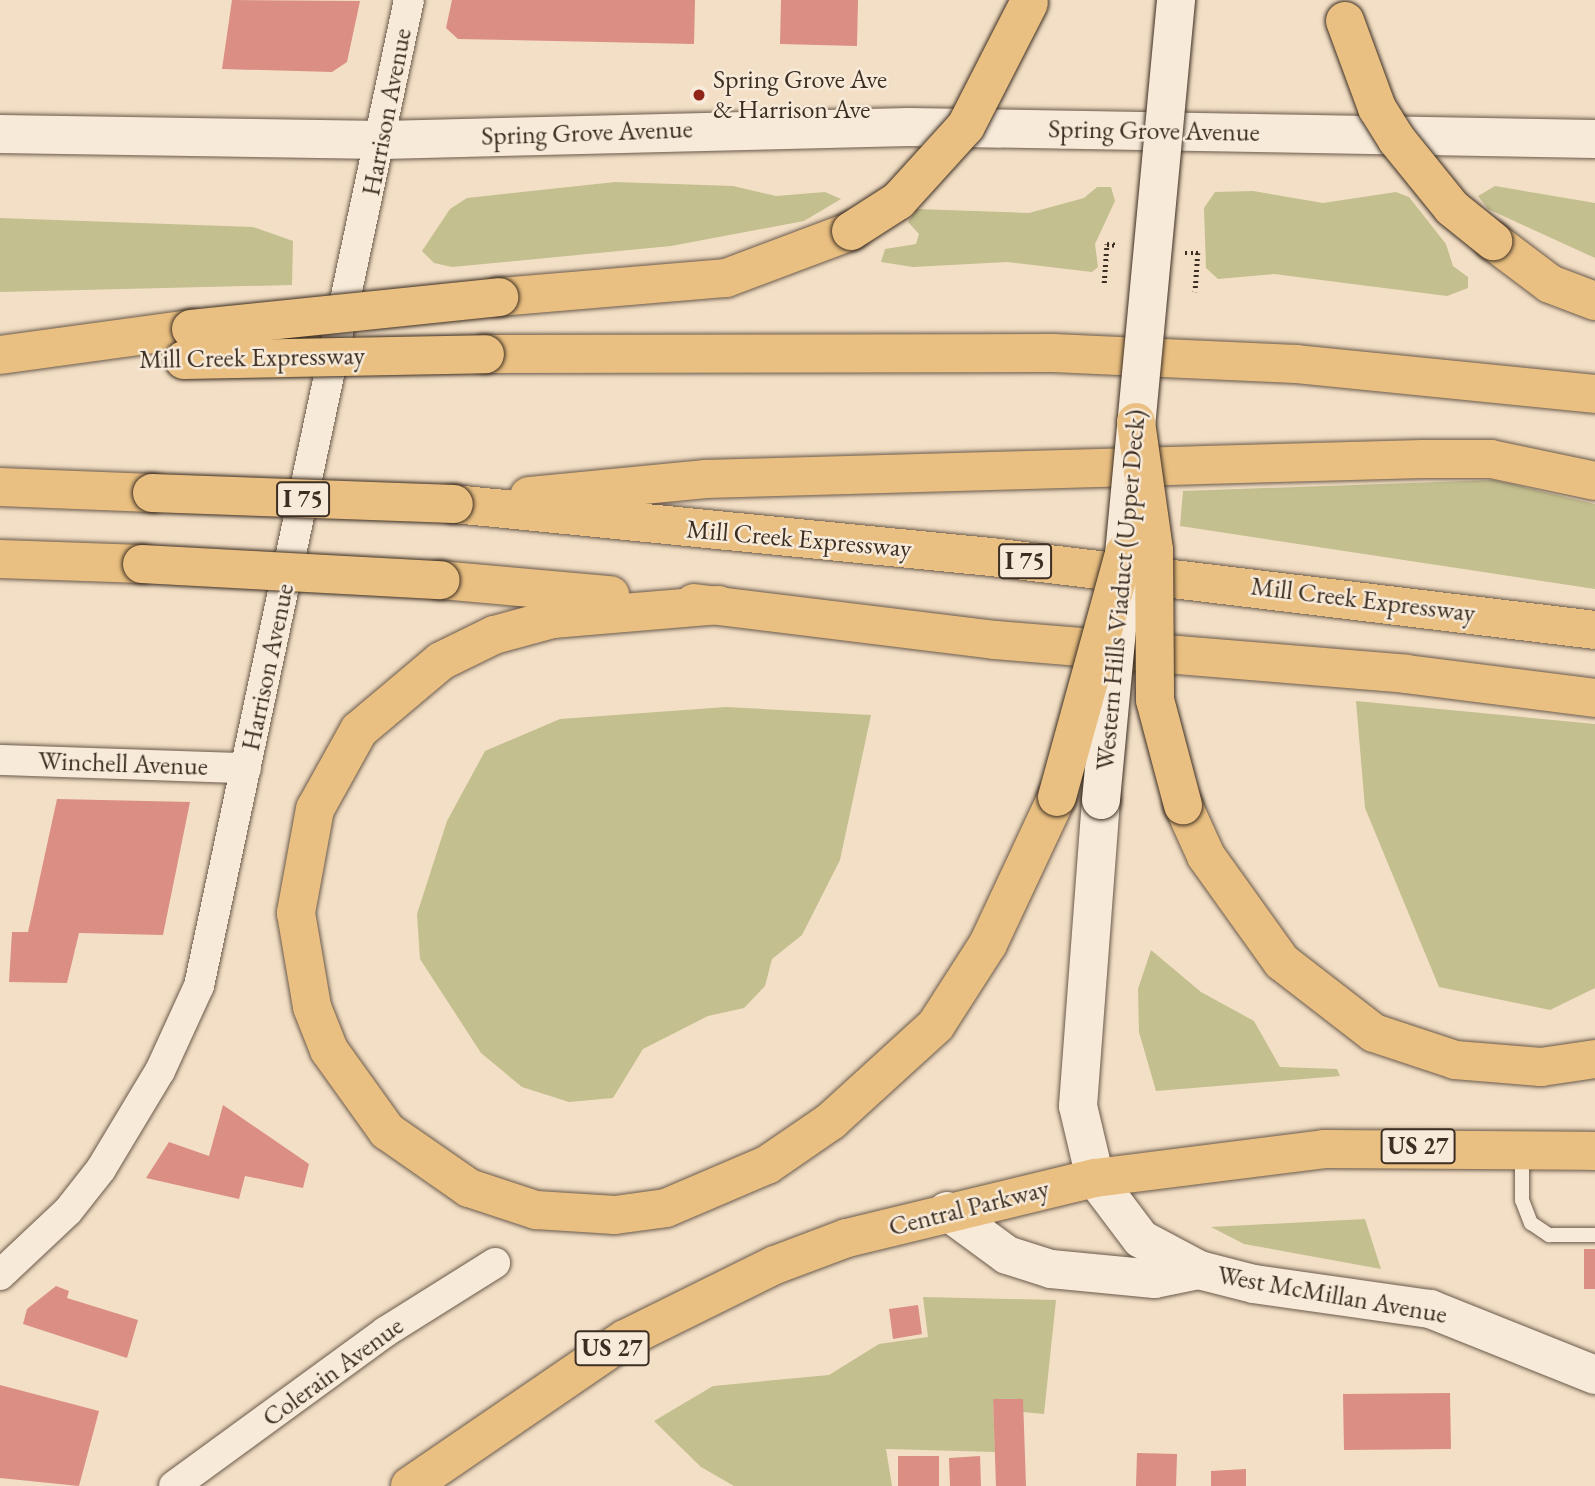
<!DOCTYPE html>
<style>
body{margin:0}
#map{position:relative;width:1595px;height:1486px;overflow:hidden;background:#f3dfc5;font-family:"EB Garamond",serif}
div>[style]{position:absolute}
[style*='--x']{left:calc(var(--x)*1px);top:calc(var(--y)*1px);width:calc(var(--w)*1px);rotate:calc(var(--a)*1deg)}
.green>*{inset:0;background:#c3bf8f}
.building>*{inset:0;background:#da8e84}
.path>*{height:4.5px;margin-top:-2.25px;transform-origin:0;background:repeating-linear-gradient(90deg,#3c2e22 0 2px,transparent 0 5.5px)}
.roads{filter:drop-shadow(0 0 2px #6a5a4b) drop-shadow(0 0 2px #6a5a4b)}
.lane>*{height:14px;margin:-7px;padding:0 7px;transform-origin:7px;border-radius:7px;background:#f7ead9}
.street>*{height:30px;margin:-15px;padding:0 15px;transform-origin:15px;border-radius:15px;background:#f7ead9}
.secondary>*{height:38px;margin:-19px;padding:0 19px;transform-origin:19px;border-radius:19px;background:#f7ead9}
.primary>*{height:38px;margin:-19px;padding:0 19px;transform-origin:19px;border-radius:19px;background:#eac082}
.highway>*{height:38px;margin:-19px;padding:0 19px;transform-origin:19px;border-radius:19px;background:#eac082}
.bridges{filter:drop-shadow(0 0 2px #3c2e22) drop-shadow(0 0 2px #3c2e22)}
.secondary-bridge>*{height:38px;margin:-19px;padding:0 19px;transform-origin:19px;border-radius:19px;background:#f7ead9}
.highway-bridge>*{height:38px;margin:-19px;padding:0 19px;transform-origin:19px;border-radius:19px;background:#eac082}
.dots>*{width:19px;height:19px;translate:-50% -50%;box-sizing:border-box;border:4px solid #f7ead9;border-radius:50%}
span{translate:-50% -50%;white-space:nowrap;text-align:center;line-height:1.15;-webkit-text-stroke:5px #f7ead9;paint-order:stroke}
.shield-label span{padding:2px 5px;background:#f7ead9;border:2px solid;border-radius:5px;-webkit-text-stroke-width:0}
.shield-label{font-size:24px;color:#3c2e22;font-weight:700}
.poi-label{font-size:26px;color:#3c2e22}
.left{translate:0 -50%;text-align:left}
.street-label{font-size:26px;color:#3c2e22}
</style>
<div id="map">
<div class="green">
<div style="clip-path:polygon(615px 182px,733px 186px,776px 196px,825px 192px,841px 199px,804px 221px,671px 246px,452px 267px,434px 263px,422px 251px,450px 209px,467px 198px)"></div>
<div style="clip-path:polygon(1495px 186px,1595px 203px,1595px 258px,1488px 209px,1478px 196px)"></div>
<div style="clip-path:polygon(1097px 187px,1111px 187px,1115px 201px,1095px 244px,1098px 267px,1092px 272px,1007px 262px,913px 267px,881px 262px,885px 249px,916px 244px,919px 234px,908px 222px,917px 209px,1029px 213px,1084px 198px)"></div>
<div style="clip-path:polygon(1253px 191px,1323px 203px,1396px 192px,1409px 197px,1446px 244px,1453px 266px,1468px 277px,1468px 288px,1447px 296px,1274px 274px,1218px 279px,1206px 268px,1204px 208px,1215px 192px)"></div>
<div style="clip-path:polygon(0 218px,253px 227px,293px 241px,292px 285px,0 292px)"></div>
<div style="clip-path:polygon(1494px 480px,1595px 504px,1595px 589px,1180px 526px,1183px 491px)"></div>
<div style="clip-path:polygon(1356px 701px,1595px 724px,1595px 988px,1550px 1010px,1439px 987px,1365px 808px)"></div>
<div style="clip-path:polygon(726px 707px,871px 715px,840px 860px,802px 935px,772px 959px,765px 986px,744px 1008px,708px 1016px,643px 1049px,613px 1098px,569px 1102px,522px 1087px,481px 1053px,420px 959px,417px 914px,447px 821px,485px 751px,560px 719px)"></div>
<div style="clip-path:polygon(1151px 950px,1201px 992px,1254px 1021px,1280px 1067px,1337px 1069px,1340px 1076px,1156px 1091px,1139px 1032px,1138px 989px)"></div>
<div style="clip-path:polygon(1365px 1219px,1381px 1269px,1244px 1244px,1211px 1227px)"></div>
<div style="clip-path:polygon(923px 1297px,1056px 1300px,1044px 1414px,1023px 1412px,1023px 1399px,993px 1399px,995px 1452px,886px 1449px,892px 1486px,734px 1486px,701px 1467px,654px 1421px,713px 1386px,829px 1375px,879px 1344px,928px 1337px)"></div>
</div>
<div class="building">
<div style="clip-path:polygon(232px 0,360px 1px,347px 62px,332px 72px,222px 69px)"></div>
<div style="clip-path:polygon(452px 0,695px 0,694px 44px,458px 39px,446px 28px)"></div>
<div style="clip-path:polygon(781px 0,858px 0,857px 46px,780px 44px)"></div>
<div style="clip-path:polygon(57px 799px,190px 802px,163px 935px,79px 933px,67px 983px,9px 982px,12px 932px,28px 932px)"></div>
<div style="clip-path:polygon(223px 1105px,309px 1164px,303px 1188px,245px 1176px,239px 1199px,146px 1178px,169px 1142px,209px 1156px)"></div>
<div style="clip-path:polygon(1584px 1249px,1595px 1249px,1595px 1289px,1584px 1289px)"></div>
<div style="clip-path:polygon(56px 1286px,69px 1291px,67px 1298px,138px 1320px,127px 1358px,23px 1324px,27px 1309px)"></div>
<div style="clip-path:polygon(918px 1305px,922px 1334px,893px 1339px,889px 1309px)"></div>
<div style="clip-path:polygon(0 1385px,99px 1411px,79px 1486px,0 1478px)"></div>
<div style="clip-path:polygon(1450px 1393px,1451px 1449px,1344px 1450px,1343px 1394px)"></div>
<div style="clip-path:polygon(993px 1399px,1023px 1399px,1026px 1486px,996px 1486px)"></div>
<div style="clip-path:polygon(1137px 1453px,1177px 1454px,1176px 1486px,1136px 1486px)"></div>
<div style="clip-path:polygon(898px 1456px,939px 1456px,939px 1486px,898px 1486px)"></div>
<div style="clip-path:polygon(980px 1456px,981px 1486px,950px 1486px,949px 1458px)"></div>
<div style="clip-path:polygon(1246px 1469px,1246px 1486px,1211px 1486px,1211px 1471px)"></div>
</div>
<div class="path">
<div style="--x:1185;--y:253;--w:13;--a:0"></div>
<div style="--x:1198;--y:253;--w:39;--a:94"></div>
<div style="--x:1104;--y:283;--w:39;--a:-86"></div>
<div style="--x:1107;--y:244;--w:11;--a:5"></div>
</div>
<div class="roads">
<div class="lane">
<div style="--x:1522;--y:1153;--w:47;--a:90"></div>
<div style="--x:1522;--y:1200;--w:25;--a:69"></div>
<div style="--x:1531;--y:1223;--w:22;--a:34"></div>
<div style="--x:1549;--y:1235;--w:46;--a:0"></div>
</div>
<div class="street">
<div style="--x:0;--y:760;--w:246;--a:1.9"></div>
<div style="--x:0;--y:1275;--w:93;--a:-43.3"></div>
<div style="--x:68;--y:1211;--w:53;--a:-51.8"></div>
<div style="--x:101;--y:1169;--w:114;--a:-59"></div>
<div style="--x:160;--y:1071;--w:94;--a:-65.4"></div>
<div style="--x:199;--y:986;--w:1008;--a:-77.98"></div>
<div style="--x:174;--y:1486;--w:261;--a:-36.1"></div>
<div style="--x:385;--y:1332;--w:130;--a:-32.1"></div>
</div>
<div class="secondary">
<div style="--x:0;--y:134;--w:383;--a:0.9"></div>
<div style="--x:383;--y:140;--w:526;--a:-1.42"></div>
<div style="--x:909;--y:127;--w:686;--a:1"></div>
<div style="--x:1101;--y:800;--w:307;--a:94.3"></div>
<div style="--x:1078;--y:1106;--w:74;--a:76.7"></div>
<div style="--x:1095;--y:1178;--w:76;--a:53"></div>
<div style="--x:1141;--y:1239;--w:66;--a:28.1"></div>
<div style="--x:1199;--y:1270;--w:57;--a:14.3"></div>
<div style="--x:1254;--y:1284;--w:178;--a:8.1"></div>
<div style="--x:1430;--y:1309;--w:178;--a:21.8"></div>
<div style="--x:947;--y:1211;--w:74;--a:36.3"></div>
<div style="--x:1007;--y:1255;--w:46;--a:17.7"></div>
<div style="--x:1051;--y:1269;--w:104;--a:5.5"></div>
<div style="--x:1155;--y:1279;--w:45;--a:-11.6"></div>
</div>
<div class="primary">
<div style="--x:410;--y:1486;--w:260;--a:-34.4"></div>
<div style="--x:625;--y:1339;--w:167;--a:-26.3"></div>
<div style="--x:775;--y:1265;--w:77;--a:-20.6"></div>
<div style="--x:847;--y:1238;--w:255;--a:-13.6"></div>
<div style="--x:1095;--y:1178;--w:231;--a:-7.2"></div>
<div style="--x:1324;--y:1149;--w:271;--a:0.4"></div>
</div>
<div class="highway">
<div style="--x:1493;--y:241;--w:71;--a:37"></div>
<div style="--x:1550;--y:284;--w:48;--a:20.7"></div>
<div style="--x:499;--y:297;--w:228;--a:-4.8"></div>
<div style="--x:726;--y:278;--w:134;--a:-20.6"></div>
<div style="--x:485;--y:354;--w:568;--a:-0.1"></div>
<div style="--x:1053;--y:353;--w:243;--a:2.6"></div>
<div style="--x:1296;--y:364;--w:301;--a:5.7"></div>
<div style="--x:0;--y:355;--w:193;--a:-7.8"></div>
<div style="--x:0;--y:487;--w:152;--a:2.3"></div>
<div style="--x:529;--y:496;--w:177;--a:-5.5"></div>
<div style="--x:705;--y:479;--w:718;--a:-1.6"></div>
<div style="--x:1423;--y:459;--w:68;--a:0"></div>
<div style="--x:1491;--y:459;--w:106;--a:11.9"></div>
<div style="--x:454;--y:504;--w:540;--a:5.64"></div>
<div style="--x:991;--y:557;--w:608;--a:6.89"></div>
<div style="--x:0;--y:559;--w:142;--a:2"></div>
<div style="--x:441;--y:580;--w:170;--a:5.1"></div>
<div style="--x:694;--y:603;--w:304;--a:7"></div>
<div style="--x:996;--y:640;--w:411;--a:4.7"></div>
<div style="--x:1406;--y:674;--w:191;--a:7.2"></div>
<div style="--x:719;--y:605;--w:167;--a:175.2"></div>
<div style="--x:553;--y:619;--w:61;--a:164.8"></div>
<div style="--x:494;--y:635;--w:59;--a:153.9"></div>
<div style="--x:441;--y:661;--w:107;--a:139.9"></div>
<div style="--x:359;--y:730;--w:90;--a:119.1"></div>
<div style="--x:315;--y:809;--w:106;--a:100.4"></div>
<div style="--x:296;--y:913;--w:95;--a:80.3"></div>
<div style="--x:312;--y:1007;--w:46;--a:68.4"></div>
<div style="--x:329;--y:1050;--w:100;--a:54.4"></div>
<div style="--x:387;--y:1131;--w:100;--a:34.8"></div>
<div style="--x:469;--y:1188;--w:71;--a:18.2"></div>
<div style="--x:536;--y:1210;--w:79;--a:3.6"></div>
<div style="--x:615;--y:1215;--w:51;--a:-7.8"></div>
<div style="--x:666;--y:1208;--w:110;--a:-23.1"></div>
<div style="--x:767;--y:1165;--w:78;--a:-34.5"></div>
<div style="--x:831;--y:1121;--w:142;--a:-42.4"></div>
<div style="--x:936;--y:1025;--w:96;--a:-57.3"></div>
<div style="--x:988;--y:944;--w:162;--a:-64.9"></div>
<div style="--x:1183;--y:805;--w:56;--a:65.7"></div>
<div style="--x:1206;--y:856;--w:130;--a:54.4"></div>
<div style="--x:1282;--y:962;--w:116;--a:37.7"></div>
<div style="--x:1374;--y:1033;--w:85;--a:18.4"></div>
<div style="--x:1455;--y:1060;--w:86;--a:4.7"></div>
<div style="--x:1541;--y:1067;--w:55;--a:-8.4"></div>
</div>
</div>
<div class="bridges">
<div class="secondary-bridge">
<div style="--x:1101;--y:800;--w:804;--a:-84.64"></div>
</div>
<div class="highway-bridge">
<div style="--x:1345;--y:21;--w:93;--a:69.8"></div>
<div style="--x:1377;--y:108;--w:38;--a:58"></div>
<div style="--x:1397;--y:140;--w:87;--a:51"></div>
<div style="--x:1452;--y:208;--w:53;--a:38.8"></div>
<div style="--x:851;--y:231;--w:56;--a:-32.6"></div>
<div style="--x:898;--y:201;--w:101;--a:-47.8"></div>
<div style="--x:966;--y:126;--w:138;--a:-62.9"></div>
<div style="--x:191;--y:329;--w:310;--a:-5.9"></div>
<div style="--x:184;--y:360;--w:301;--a:-1.1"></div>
<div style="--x:1136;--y:422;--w:129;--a:82"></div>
<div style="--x:1154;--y:550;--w:150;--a:89.6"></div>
<div style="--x:1155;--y:700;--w:109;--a:75.1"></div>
<div style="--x:152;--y:493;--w:302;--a:2.1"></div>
<div style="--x:142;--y:564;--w:299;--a:3.1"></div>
<div style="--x:1057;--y:797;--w:253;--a:-74.6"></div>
</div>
</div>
<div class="dots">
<div style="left:699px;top:95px;background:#8f2418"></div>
</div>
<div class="shield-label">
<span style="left:303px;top:499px">I 75</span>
<span style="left:1025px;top:561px">I 75</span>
<span style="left:1418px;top:1146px">US 27</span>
<span style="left:612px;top:1348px">US 27</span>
</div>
<div class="poi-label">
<span class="left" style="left:713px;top:95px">Spring Grove Ave<br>&amp; Harrison Ave</span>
</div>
<div class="street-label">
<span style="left:387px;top:112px;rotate:-79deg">Harrison Avenue</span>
<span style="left:1154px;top:131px;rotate:1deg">Spring Grove Avenue</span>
<span style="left:587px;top:133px;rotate:-2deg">Spring Grove Avenue</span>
<span style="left:252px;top:358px;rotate:-1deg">Mill Creek Expressway</span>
<span style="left:799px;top:539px;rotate:5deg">Mill Creek Expressway</span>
<span style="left:1121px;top:590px;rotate:-85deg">Western Hills Viaduct (Upper Deck)</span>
<span style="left:1363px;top:600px;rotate:7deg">Mill Creek Expressway</span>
<span style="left:268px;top:667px;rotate:-78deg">Harrison Avenue</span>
<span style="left:123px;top:764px;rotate:2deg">Winchell Avenue</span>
<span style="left:969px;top:1208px;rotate:-14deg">Central Parkway</span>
<span style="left:1332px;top:1295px;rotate:10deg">West McMillan Avenue</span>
<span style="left:333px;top:1372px;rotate:-36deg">Colerain Avenue</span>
</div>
</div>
